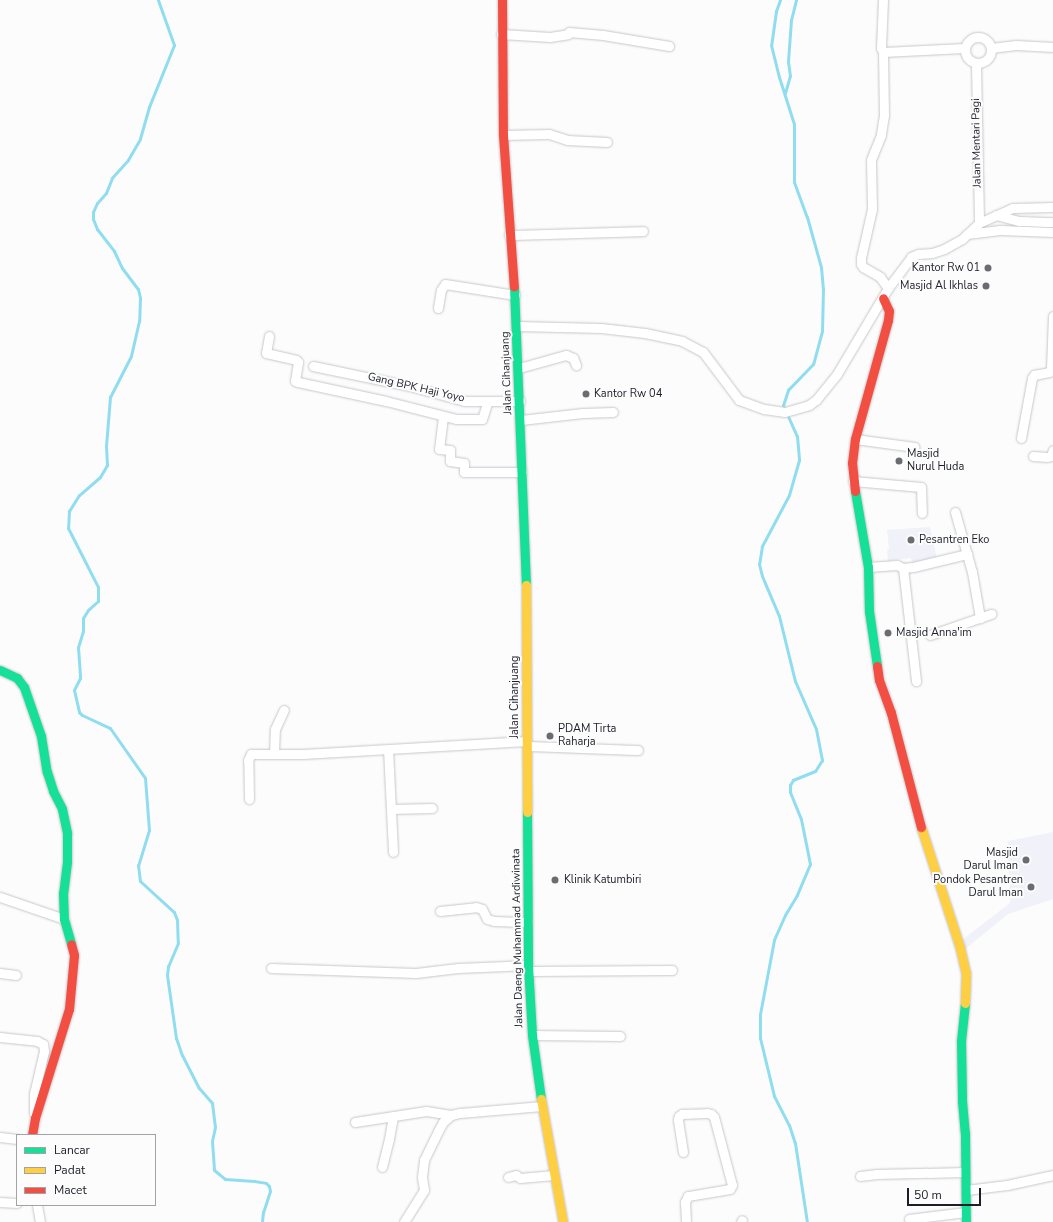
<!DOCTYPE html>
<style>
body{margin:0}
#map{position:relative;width:1053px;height:1222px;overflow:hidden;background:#fcfcfc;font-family:"Nunito Sans",sans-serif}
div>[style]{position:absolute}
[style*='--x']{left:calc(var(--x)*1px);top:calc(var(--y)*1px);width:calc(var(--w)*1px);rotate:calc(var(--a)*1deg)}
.built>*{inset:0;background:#f0f1f9}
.stream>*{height:3px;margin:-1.5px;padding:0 1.5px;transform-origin:1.5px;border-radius:1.5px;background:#90ddef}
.roads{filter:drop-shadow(0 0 1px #c6c7cb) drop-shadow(0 0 1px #c6c7cb)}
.street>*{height:9px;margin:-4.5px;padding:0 4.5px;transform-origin:4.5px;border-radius:4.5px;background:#fff}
.street>.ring{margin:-4.5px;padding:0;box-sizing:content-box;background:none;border:9px solid #fff;border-radius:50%}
.fast>*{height:9px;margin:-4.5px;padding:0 4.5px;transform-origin:4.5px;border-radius:4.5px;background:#16e098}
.slow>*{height:9px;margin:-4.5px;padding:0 4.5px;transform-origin:4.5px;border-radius:4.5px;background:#ffcf43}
.jam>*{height:9px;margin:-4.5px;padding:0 4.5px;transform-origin:4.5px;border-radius:4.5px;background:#f24e42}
.dots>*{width:11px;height:11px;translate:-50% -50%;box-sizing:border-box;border:2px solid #fcfcfc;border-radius:50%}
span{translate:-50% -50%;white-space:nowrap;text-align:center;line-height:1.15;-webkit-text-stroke:4px #fcfcfc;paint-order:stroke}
.street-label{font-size:11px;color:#1b1e27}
.poi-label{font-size:11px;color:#1b1e27}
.right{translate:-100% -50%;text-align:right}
.left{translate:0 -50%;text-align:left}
.legend{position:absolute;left:16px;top:1134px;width:140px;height:72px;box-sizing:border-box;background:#fcfcfc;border:1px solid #a2a3a7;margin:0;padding:5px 7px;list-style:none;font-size:12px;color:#1b1e27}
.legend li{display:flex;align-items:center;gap:8px;height:20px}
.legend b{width:20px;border:1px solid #a2a3a7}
.scale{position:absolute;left:907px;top:1188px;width:74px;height:18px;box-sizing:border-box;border:2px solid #1b1e27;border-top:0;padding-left:5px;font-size:12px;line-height:14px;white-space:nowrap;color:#1b1e27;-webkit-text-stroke:3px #fcfcfc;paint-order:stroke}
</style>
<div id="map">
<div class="built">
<div style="clip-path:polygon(930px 527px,937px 559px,912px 564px,911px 558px,888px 561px,887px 549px,889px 549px,887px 530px)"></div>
<div style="clip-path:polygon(1053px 832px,1053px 899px,1008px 914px,964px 950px,961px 941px,1010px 903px,1008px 841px)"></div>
</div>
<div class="stream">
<div style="--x:158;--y:0;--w:48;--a:70.4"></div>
<div style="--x:174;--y:45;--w:67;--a:112"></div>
<div style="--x:149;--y:107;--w:33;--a:106"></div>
<div style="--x:140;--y:139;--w:24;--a:120"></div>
<div style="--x:128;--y:160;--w:24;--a:132"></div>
<div style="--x:112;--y:178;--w:16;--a:112"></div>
<div style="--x:106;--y:193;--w:13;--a:132"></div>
<div style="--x:97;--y:203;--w:10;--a:114"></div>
<div style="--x:93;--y:212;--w:7;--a:90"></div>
<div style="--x:93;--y:219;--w:11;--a:68"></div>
<div style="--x:97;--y:229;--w:28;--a:52"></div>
<div style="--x:114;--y:251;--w:19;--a:65"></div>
<div style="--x:122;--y:268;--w:26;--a:53"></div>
<div style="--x:138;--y:289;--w:9;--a:77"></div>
<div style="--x:140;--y:298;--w:23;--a:92"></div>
<div style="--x:139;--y:321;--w:36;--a:103"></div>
<div style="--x:131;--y:356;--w:46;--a:117.1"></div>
<div style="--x:110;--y:397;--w:49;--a:94.7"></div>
<div style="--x:106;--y:446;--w:19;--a:87"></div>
<div style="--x:107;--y:465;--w:14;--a:120"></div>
<div style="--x:100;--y:477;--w:28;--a:139"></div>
<div style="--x:79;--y:495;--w:19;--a:122"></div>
<div style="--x:69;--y:511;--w:17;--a:93"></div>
<div style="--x:68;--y:528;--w:66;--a:63"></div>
<div style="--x:98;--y:587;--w:14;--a:90"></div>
<div style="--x:98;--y:601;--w:13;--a:138"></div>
<div style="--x:88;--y:610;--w:9;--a:122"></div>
<div style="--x:83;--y:618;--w:13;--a:90"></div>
<div style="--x:83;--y:631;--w:17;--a:107"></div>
<div style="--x:78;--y:647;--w:31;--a:86"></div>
<div style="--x:80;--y:678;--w:13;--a:117"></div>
<div style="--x:74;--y:690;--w:23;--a:77"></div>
<div style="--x:79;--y:712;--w:4;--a:45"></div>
<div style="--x:82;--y:715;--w:31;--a:25"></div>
<div style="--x:110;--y:728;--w:61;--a:55"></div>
<div style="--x:145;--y:778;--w:52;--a:85.6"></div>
<div style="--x:149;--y:830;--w:37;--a:107"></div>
<div style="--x:138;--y:865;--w:16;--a:83"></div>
<div style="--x:140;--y:881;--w:46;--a:42.4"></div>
<div style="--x:174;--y:912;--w:9;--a:69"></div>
<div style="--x:177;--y:920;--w:23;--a:88"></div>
<div style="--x:178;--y:943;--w:25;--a:113"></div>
<div style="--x:168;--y:966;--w:9;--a:96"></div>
<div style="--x:167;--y:975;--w:64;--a:81.9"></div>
<div style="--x:176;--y:1038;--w:18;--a:71"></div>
<div style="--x:182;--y:1055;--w:37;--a:63"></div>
<div style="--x:199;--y:1088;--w:20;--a:49"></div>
<div style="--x:212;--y:1103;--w:24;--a:83"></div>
<div style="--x:215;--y:1127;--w:14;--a:102"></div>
<div style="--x:212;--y:1141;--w:29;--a:86"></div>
<div style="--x:214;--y:1170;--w:14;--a:39"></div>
<div style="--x:225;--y:1179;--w:29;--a:4"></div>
<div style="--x:254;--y:1181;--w:12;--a:9"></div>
<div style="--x:266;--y:1183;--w:4;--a:45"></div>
<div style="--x:269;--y:1186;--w:5;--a:79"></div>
<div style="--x:270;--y:1191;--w:22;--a:108"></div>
<div style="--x:263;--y:1212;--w:10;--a:96"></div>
<div style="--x:780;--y:0;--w:12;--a:110"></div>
<div style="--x:776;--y:11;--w:34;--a:98"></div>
<div style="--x:771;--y:45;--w:33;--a:76"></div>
<div style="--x:779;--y:77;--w:49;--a:72.3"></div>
<div style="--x:794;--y:124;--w:58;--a:90"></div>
<div style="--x:794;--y:182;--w:37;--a:70"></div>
<div style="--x:807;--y:217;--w:52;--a:74.4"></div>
<div style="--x:821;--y:267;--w:21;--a:85"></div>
<div style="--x:823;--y:288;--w:43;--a:91.3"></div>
<div style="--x:822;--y:331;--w:34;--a:105"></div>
<div style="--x:813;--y:364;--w:36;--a:134"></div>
<div style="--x:788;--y:390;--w:16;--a:108"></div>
<div style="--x:783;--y:405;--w:34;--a:66"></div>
<div style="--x:797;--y:436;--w:24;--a:85"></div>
<div style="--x:799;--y:460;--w:36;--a:106"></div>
<div style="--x:789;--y:495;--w:58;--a:117.9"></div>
<div style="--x:762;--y:546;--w:18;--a:99"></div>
<div style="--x:759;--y:564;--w:12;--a:76"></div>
<div style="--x:762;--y:576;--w:43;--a:67"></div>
<div style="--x:779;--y:616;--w:67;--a:76.2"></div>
<div style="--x:795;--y:681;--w:52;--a:66.4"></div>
<div style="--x:816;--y:729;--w:32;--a:79"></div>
<div style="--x:822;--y:760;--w:13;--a:122"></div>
<div style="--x:815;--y:771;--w:24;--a:158"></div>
<div style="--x:793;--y:780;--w:6;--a:121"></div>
<div style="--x:790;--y:785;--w:7;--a:90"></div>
<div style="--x:790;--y:792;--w:29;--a:68"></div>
<div style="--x:801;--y:819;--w:46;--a:78.7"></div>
<div style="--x:810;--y:864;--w:34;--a:113"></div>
<div style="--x:797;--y:895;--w:23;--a:121"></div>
<div style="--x:785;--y:915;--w:27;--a:114"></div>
<div style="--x:774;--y:940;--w:75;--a:100.7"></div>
<div style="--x:760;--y:1014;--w:24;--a:90"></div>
<div style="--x:760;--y:1038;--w:60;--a:76.4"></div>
<div style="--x:774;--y:1096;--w:33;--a:63"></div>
<div style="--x:789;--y:1125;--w:19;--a:72"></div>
<div style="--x:795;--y:1143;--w:80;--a:81.4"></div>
<div style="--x:785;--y:93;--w:18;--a:-74"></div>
<div style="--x:790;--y:76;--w:15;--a:-98"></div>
<div style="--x:788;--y:61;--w:41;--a:-85.8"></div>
<div style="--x:791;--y:20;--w:21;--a:-76"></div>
</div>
<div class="roads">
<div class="street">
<div style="--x:883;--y:0;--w:48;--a:92.4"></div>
<div style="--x:881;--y:48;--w:4;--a:63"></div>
<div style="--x:883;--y:52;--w:63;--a:89.1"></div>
<div style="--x:884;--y:115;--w:20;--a:99"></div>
<div style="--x:881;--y:135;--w:27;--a:112"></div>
<div style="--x:871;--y:160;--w:49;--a:88.8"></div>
<div style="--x:872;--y:209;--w:50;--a:102.7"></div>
<div style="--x:861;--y:258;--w:6;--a:90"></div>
<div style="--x:861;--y:264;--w:4;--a:56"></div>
<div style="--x:863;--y:267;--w:20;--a:30"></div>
<div style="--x:880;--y:277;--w:14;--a:54"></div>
<div style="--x:501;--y:34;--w:49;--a:3.5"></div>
<div style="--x:550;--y:37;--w:18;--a:-9"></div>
<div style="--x:568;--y:34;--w:2;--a:-63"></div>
<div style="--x:569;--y:32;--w:34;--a:5"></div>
<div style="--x:603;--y:35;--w:67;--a:9.5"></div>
<div class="ring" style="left:965px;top:37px;width:17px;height:17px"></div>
<div style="--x:991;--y:48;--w:25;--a:-7"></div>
<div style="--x:1016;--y:45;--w:37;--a:3"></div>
<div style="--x:883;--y:52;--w:81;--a:-2.8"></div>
<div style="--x:976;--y:64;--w:159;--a:88.9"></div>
<div style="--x:503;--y:135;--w:46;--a:-1.2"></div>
<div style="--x:549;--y:134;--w:19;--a:18"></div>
<div style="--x:567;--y:140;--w:40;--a:2.9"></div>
<div style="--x:996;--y:215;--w:24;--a:15"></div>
<div style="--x:1019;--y:221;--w:34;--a:2"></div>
<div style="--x:967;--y:234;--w:33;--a:-7"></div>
<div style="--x:1000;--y:230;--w:53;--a:2.2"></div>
<div style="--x:509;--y:235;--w:134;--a:-1.7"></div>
<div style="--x:438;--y:308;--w:18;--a:-81"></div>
<div style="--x:441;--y:290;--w:7;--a:-56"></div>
<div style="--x:445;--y:284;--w:71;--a:8.9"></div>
<div style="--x:517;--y:326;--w:84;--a:1.4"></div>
<div style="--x:601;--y:328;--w:44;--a:6.5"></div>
<div style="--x:645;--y:333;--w:38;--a:12"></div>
<div style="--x:682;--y:341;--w:24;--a:28"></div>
<div style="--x:703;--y:352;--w:60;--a:53.1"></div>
<div style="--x:739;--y:400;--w:27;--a:20"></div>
<div style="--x:764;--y:409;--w:21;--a:8"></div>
<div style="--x:785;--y:412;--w:25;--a:-16"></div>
<div style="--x:809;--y:405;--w:9;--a:-36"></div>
<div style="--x:816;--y:400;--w:33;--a:-51"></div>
<div style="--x:837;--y:374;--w:100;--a:-59.3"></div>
<div style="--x:888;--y:288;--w:39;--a:-53"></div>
<div style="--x:911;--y:257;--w:8;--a:-23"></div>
<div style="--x:918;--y:254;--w:14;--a:-4"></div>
<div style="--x:932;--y:253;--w:13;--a:-18"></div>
<div style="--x:944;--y:249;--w:21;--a:-29"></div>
<div style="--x:962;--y:239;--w:23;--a:-43"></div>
<div style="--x:979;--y:223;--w:37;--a:-24"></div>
<div style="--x:1013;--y:208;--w:40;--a:-1.4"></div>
<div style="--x:269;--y:336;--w:17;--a:100"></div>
<div style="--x:266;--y:353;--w:31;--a:13"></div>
<div style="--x:296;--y:360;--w:3;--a:45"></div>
<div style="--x:298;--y:362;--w:19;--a:99"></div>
<div style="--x:295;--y:381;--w:3;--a:18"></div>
<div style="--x:298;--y:382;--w:90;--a:12.2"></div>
<div style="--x:386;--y:401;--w:72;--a:14.4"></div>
<div style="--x:456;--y:419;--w:26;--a:0"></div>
<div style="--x:482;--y:419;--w:19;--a:-72"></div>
<div style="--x:313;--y:366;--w:99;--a:11.7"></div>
<div style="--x:410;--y:386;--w:57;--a:15.3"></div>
<div style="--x:465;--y:401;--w:55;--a:0"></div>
<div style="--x:519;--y:368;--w:49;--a:-15.5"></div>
<div style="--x:566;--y:355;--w:8;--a:23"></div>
<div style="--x:573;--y:358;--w:8;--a:67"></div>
<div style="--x:443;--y:417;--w:32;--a:97"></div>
<div style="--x:439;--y:449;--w:11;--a:5"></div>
<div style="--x:450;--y:450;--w:11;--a:90"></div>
<div style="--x:450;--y:461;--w:14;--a:8"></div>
<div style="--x:464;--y:463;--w:9;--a:90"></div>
<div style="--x:464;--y:472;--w:58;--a:0"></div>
<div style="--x:521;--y:420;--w:62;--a:-6.4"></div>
<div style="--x:583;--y:413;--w:30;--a:-2"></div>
<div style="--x:1021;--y:438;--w:61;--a:-79.6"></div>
<div style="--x:1032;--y:378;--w:4;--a:-56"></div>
<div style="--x:1034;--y:375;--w:15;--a:-11"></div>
<div style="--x:1049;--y:372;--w:4;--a:-63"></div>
<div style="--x:1051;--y:368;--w:52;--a:-87.8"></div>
<div style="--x:855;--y:439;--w:60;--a:7.7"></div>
<div style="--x:1033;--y:456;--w:14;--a:4"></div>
<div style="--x:1047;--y:457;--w:4;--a:-14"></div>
<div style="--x:1051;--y:456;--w:6;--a:-72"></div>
<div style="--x:853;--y:481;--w:68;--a:5"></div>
<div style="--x:921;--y:487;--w:26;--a:88"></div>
<div style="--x:955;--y:512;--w:62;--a:74.2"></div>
<div style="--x:972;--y:572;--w:47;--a:80.1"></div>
<div style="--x:868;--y:567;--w:29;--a:-4"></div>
<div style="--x:897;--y:565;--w:7;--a:27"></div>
<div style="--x:903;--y:568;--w:10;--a:-6"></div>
<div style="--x:913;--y:567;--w:56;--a:-13.5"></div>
<div style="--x:903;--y:568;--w:114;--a:83.4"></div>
<div style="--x:930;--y:635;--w:65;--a:-19"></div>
<div style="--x:527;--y:746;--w:111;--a:2.1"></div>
<div style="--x:388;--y:749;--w:103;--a:87.2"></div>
<div style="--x:274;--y:754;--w:25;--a:-88"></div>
<div style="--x:275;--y:729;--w:21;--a:-65"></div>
<div style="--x:249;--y:799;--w:39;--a:-91"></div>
<div style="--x:248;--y:760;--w:7;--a:-63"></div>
<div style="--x:251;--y:754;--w:52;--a:0"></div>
<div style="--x:303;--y:754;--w:224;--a:-3.3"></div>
<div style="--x:391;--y:809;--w:41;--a:-1.4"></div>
<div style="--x:0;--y:897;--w:68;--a:19"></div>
<div style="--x:440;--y:911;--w:36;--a:-6"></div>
<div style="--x:476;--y:907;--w:6;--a:18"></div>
<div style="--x:482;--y:909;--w:11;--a:63"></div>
<div style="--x:487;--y:919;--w:7;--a:16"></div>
<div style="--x:494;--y:921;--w:34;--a:2"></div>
<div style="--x:271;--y:968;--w:145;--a:2"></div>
<div style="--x:416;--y:973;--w:42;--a:-6.8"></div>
<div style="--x:458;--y:968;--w:70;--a:-2.5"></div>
<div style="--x:528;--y:971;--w:144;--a:-0.4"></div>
<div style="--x:0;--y:973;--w:16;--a:7"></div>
<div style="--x:532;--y:1035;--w:88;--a:0.7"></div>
<div style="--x:0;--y:1037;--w:37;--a:6"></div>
<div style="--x:37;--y:1041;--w:7;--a:27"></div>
<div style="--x:43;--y:1044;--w:7;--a:82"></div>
<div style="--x:44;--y:1051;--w:44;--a:103.1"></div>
<div style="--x:34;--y:1094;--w:19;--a:90"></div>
<div style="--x:355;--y:1122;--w:72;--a:-8.8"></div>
<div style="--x:426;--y:1111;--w:25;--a:9"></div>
<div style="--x:0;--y:1137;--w:17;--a:7"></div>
<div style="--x:683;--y:1152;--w:33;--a:-99"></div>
<div style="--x:678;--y:1119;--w:3;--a:-72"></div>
<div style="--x:679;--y:1116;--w:4;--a:-34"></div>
<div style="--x:682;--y:1114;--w:25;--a:-2"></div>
<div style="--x:707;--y:1113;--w:4;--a:14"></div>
<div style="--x:711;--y:1114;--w:4;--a:45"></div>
<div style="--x:714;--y:1117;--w:70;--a:75.2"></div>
<div style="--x:732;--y:1185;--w:4;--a:117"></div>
<div style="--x:730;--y:1189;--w:43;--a:170.5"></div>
<div style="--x:688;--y:1196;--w:7;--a:117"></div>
<div style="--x:685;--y:1202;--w:20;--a:87"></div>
<div style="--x:382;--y:1167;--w:29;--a:-76"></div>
<div style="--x:389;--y:1139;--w:23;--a:-80"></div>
<div style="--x:860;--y:1176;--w:17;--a:-7"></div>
<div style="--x:877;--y:1174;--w:88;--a:-1.3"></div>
<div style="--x:508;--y:1177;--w:8;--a:-14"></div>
<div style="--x:516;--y:1175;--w:5;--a:37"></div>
<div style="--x:520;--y:1178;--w:34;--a:-5"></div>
<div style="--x:966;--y:1190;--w:41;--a:-7"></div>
<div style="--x:1007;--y:1185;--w:47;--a:-12.3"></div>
<div style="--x:0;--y:1202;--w:17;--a:3"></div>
<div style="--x:37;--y:1205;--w:17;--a:80"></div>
<div style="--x:909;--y:1219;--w:57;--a:-7"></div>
<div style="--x:404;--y:1222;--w:38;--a:-58"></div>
<div style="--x:424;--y:1190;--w:13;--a:-99"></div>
<div style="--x:422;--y:1177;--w:17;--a:-83"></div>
<div style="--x:424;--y:1160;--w:32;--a:-64"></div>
<div style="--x:438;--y:1131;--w:10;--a:-61"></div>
<div style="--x:443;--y:1122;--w:11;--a:-41"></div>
<div style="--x:451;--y:1115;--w:9;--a:-13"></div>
<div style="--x:460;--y:1113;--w:82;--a:-4.9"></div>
<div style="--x:741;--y:1222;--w:2;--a:-63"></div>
</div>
<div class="fast">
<div style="--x:514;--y:287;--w:298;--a:87.7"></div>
<div style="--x:855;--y:491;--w:77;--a:80.3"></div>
<div style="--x:868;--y:567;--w:44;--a:88.7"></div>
<div style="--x:869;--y:611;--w:56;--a:81.7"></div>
<div style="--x:0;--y:670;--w:19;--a:25"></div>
<div style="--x:17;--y:678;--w:11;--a:52"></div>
<div style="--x:24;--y:687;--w:52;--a:70.9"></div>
<div style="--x:41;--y:736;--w:36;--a:81"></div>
<div style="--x:47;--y:772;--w:20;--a:72"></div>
<div style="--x:53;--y:791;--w:20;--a:63"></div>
<div style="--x:62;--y:809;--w:25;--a:78"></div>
<div style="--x:67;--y:833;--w:29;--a:90"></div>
<div style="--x:67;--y:862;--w:31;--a:97"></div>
<div style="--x:63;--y:893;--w:26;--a:88"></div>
<div style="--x:64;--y:919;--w:26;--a:74"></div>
<div style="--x:527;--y:812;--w:153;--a:89.6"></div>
<div style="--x:528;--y:965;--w:70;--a:86.7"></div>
<div style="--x:532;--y:1035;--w:65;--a:82"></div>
<div style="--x:965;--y:1003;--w:38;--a:96"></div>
<div style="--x:961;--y:1041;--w:60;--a:89"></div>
<div style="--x:962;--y:1101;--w:32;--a:85"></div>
<div style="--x:965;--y:1133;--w:89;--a:89.4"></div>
</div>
<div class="slow">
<div style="--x:526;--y:585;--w:227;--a:89.7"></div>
<div style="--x:921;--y:827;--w:127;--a:72.1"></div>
<div style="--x:960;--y:948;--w:26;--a:77"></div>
<div style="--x:966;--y:973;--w:30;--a:92"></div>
<div style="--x:541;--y:1099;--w:125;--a:79.9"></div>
</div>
<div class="jam">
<div style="--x:502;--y:0;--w:135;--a:89.6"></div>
<div style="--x:503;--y:135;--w:152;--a:85.9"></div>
<div style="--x:855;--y:491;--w:28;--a:-96"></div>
<div style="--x:852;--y:463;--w:24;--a:-83"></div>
<div style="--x:855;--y:439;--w:123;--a:-74.5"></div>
<div style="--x:888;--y:320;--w:9;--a:-84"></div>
<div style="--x:889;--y:311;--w:14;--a:-115"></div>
<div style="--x:877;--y:666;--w:14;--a:82"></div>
<div style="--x:879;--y:680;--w:35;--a:70"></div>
<div style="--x:891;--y:713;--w:118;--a:75.3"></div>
<div style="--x:32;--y:1135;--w:17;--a:-80"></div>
<div style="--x:35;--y:1118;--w:114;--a:-72.7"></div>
<div style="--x:69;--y:1009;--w:54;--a:-84.7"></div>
<div style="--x:74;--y:955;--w:11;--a:-105"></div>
</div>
</div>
<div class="dots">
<div style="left:988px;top:268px;background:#6a6c72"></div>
<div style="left:986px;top:286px;background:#6a6c72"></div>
<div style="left:586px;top:394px;background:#6a6c72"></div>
<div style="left:899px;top:461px;background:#6a6c72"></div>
<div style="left:911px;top:540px;background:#6a6c72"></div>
<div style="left:888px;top:633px;background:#6a6c72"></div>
<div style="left:550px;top:736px;background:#6a6c72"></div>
<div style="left:1026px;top:860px;background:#6a6c72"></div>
<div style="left:555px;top:880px;background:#6a6c72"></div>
<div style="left:1031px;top:887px;background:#6a6c72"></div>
</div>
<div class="street-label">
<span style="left:977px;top:143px;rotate:-91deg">Jalan Mentari Pagi</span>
<span style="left:507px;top:373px;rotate:-92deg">Jalan Cihanjuang</span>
<span style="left:416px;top:388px;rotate:13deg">Gang BPK Haji Yoyo</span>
<span style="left:515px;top:697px;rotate:-90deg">Jalan Cihanjuang</span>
<span style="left:518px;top:938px;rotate:-91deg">Jalan Daeng Muhammad Ardiwinata</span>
</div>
<div class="poi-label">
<span class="right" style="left:980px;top:268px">Kantor Rw 01</span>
<span class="right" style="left:978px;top:286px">Masjid Al Ikhlas</span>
<span class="left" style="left:594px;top:394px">Kantor Rw 04</span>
<span class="left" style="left:907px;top:461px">Masjid<br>Nurul Huda</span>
<span class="left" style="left:919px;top:540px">Pesantren Eko</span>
<span class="left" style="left:896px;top:633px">Masjid Anna'im</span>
<span class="left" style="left:558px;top:736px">PDAM Tirta<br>Raharja</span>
<span class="right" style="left:1018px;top:860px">Masjid<br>Darul Iman</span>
<span class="left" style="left:564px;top:880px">Klinik Katumbiri</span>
<span class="right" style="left:1023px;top:887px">Pondok Pesantren<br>Darul Iman</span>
</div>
<ul class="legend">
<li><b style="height:5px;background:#16e098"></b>Lancar</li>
<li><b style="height:5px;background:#ffcf43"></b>Padat</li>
<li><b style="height:5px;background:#f24e42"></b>Macet</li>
</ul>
<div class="scale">50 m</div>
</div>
